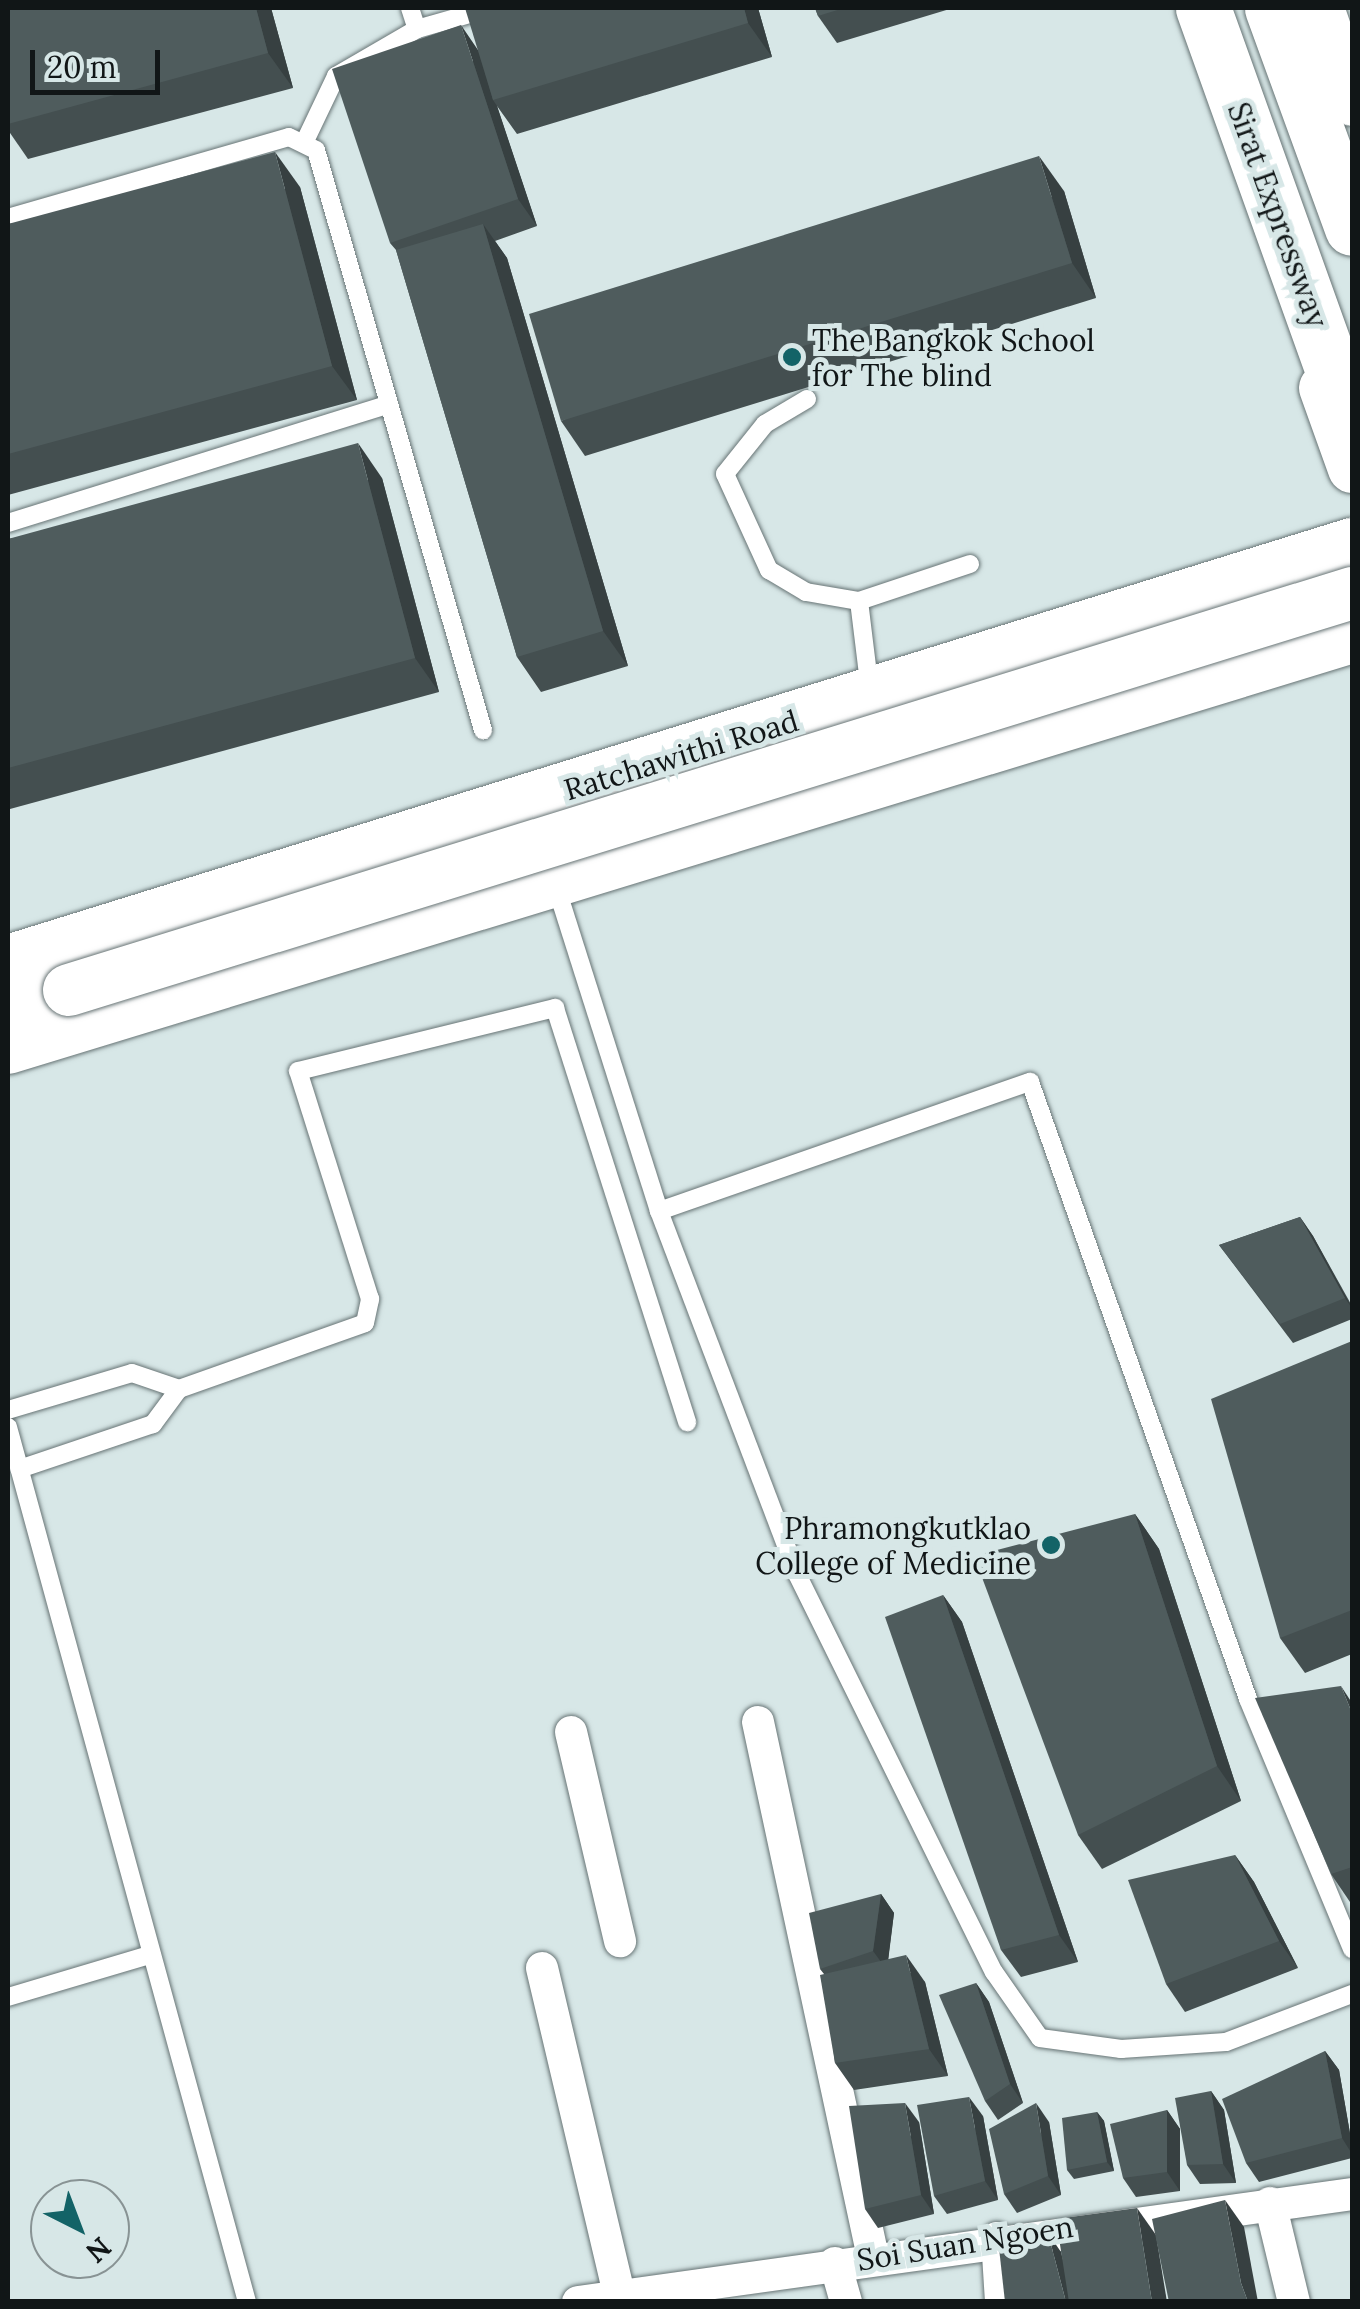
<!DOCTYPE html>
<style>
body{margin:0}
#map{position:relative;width:1360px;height:2309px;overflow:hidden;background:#d7e7e7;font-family:Lora,serif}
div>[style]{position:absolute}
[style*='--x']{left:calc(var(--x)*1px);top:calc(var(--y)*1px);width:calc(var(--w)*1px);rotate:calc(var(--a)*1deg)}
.roads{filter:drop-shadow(0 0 2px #677475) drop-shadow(0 0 2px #677475)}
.service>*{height:18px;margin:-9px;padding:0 9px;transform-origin:9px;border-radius:9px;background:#fff}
.minor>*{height:32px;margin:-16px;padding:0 16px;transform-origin:16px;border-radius:16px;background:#fff}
.secondary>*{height:48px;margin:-24px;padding:0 24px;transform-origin:24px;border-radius:24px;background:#fff}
.primary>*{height:52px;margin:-26px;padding:0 26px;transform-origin:26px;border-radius:26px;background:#fff}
.motorway>*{height:55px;margin:-27.5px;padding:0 27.5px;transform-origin:27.5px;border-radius:27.5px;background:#fff}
.bridges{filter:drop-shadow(0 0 2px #677475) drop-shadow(0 0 2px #677475)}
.primary-bridge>*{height:52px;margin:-26px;padding:0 26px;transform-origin:26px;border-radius:26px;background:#fff}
.wall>*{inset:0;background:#444f50}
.shaded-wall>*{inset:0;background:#374041}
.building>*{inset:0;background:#4f5c5d}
.dots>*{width:28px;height:28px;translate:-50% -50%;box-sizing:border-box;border:5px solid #d7e7e7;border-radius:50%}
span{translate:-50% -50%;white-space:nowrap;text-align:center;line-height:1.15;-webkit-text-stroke:10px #d7e7e7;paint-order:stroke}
.street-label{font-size:30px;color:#111617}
.poi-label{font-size:30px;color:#111617}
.left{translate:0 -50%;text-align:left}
.right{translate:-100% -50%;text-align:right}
.frame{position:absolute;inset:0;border:10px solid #111617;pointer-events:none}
.north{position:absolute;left:30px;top:2179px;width:100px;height:100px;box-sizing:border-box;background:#d7e7e7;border:2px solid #889394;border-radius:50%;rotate:138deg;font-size:28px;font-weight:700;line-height:40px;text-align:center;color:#111617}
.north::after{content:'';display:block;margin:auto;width:35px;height:45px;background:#136367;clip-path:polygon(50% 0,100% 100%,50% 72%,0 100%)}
.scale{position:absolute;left:30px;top:50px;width:130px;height:45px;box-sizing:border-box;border:5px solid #111617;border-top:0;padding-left:12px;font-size:30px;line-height:35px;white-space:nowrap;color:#111617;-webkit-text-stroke:8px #d7e7e7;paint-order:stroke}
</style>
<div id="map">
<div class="roads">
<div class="service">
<div style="--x:410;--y:8;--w:22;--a:72"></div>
<div style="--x:306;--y:139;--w:70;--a:-64.5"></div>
<div style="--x:336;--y:76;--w:94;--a:-30.1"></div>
<div style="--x:417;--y:29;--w:76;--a:-16"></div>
<div style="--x:8;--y:218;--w:292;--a:-16.1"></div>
<div style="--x:289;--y:137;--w:30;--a:26"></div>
<div style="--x:316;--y:150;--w:604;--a:73.94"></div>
<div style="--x:807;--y:399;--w:49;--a:149.2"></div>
<div style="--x:765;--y:424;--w:64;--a:128.7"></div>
<div style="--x:725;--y:474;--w:106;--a:65.4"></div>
<div style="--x:769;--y:570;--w:43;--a:30.7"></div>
<div style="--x:806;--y:592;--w:54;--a:9.6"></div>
<div style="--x:859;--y:601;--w:91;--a:83"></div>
<div style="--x:8;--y:523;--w:399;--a:-17.3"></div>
<div style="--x:859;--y:601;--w:117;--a:-18.4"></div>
<div style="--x:555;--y:883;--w:344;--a:72.4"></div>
<div style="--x:659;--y:1211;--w:388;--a:69.2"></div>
<div style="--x:797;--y:1574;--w:444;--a:63.7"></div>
<div style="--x:994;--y:1972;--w:80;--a:55.1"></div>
<div style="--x:1040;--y:2038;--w:82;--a:7.7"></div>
<div style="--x:1121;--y:2049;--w:105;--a:-3.8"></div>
<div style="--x:1226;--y:2042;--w:135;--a:-20.9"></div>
<div style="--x:659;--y:1211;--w:393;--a:-19.2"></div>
<div style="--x:1030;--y:1082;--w:654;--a:70.54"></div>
<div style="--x:1248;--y:1699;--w:271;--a:67.4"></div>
<div style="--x:179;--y:1389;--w:197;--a:-19.5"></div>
<div style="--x:365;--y:1323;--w:25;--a:-78"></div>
<div style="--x:370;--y:1299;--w:239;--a:-107.5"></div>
<div style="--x:298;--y:1071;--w:265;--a:-13.8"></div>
<div style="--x:555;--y:1008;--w:435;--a:72.3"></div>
<div style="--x:8;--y:1410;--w:129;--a:-16.6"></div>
<div style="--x:132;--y:1373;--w:50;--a:18.8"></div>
<div style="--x:179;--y:1389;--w:44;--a:126.6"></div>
<div style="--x:153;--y:1424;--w:141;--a:161.4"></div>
<div style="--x:8;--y:1427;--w:907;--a:74.72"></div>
<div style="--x:8;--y:1997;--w:147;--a:-16.6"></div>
</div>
<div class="minor">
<div style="--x:758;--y:1722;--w:547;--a:77.87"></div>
<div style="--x:571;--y:1732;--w:215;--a:76.8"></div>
<div style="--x:542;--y:1968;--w:336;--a:76.7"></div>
<div style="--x:1270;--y:2203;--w:102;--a:76.4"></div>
<div style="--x:997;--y:2238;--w:64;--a:86.4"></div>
<div style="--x:835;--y:2263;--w:41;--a:74.2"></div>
<div style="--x:578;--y:2302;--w:781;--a:-7.94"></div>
</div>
<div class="secondary">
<div style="--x:1320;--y:8;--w:99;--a:71.2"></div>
<div style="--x:1323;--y:388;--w:86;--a:70.3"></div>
</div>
<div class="primary">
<div style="--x:8;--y:961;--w:1407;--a:-17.24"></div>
<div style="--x:8;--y:1009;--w:64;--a:-17.3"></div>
<div style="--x:8;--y:1048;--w:1405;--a:-17"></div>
</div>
<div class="motorway">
<div style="--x:1203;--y:8;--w:441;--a:70.3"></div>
<div style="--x:1272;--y:8;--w:234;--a:70"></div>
</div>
</div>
<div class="bridges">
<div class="primary-bridge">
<div style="--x:69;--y:990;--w:1343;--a:-17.19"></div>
</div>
</div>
<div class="wall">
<div style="clip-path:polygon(8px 8px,271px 8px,293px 88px,28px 159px,8px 130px)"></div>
<div style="clip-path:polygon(758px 8px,772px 57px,517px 134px,497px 106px,537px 226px,495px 241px,507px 258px,628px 666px,541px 692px,517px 657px,396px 250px,390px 243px,478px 50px)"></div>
<div style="clip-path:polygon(815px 8px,953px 8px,837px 43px,818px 16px)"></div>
<div style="clip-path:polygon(300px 187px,357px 400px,8px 495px,8px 224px)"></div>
<div style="clip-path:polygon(1064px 191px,1096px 298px,585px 456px,561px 421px)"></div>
<div style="clip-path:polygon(382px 478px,439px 692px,10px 809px,8px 806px,8px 539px)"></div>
<div style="clip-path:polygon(1300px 1217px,1313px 1236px,1352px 1306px,1352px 1319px,1293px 1343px,1219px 1245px)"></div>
<div style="clip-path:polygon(1352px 1341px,1352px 1654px,1305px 1673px,1280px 1638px)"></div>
<div style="clip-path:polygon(1135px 1514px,1159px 1549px,1241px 1801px,1102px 1869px,1078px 1835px)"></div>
<div style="clip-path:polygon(943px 1595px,962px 1622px,1078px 1962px,1021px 1977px,1001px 1950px)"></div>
<div style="clip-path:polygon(1352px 1703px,1352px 1901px,1350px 1902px,1331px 1874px)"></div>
<div style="clip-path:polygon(1235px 1855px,1254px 1882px,1298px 1968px,1185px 2012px,1166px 1984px)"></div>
<div style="clip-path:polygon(881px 1894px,894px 1913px,888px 1959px,925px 1982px,948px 2076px,854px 2090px,835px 2063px,824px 1974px,820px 1969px)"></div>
<div style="clip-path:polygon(976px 1983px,989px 2002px,1023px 2103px,998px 2120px,985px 2101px)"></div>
<div style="clip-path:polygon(1325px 2051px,1339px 2070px,1352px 2145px,1352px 2158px,1259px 2182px,1246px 2163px)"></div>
<div style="clip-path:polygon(1211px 2091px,1224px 2110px,1236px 2183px,1200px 2184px,1187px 2165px)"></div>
<div style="clip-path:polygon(1167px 2110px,1180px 2129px,1180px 2191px,1136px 2197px,1123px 2178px)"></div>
<div style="clip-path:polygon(1097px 2112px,1104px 2121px,1114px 2171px,1074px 2179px,1067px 2170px)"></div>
<div style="clip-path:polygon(983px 2116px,998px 2200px,947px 2214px,934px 2196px)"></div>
<div style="clip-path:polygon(919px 2122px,934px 2214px,878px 2228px,865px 2209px)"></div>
<div style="clip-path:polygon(1049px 2122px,1061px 2195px,1017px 2213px,1004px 2194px)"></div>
</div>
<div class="shaded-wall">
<div style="clip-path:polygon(256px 8px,271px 8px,293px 88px,268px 53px)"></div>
<div style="clip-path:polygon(744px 8px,758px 8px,772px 57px,748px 23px)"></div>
<div style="clip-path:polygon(461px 25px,480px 53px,493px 100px,497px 106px,537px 226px,518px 199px)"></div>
<div style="clip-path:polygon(275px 152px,300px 187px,357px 400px,332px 366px)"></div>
<div style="clip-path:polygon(1039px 156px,1064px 191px,1096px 298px,1072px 263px)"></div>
<div style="clip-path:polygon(483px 224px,507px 258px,628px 666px,603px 631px)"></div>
<div style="clip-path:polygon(358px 443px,382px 478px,439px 692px,415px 658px)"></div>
<div style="clip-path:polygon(1300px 1217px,1313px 1236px,1352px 1308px,1345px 1298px)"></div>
<div style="clip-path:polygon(1135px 1514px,1159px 1549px,1241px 1801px,1217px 1766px)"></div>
<div style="clip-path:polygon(943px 1595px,962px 1622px,1078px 1962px,1059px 1935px)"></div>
<div style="clip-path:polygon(1341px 1686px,1352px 1703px,1352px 1713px)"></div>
<div style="clip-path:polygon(1235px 1855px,1254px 1882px,1298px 1968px,1279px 1941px)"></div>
<div style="clip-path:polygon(881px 1894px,894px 1913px,887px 1970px,873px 1951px)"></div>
<div style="clip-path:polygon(906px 1955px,925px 1982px,948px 2076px,929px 2049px)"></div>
<div style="clip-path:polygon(976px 1983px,989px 2002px,1023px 2103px,1010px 2084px)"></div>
<div style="clip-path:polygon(1325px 2051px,1339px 2070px,1352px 2145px,1352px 2154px,1342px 2138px)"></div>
<div style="clip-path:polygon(1211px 2091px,1224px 2110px,1236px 2183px,1223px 2164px)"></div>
<div style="clip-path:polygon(969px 2097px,983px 2116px,998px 2200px,985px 2181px)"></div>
<div style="clip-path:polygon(905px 2103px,919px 2122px,934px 2214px,921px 2195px)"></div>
<div style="clip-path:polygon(1036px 2103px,1049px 2122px,1061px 2195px,1048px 2176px)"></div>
<div style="clip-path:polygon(1167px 2110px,1180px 2129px,1180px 2191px,1167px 2172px)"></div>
<div style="clip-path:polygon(1097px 2112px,1104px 2121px,1114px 2171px,1107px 2162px)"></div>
<div style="clip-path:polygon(1225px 2200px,1244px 2227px,1258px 2302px,1248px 2302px,1241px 2283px)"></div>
<div style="clip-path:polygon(1137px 2208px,1156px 2235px,1167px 2302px,1152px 2302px)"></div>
<div style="clip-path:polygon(1048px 2233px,1061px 2252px,1074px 2302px,1066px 2302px)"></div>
</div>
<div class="building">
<div style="clip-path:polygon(8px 8px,256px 8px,268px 53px,8px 124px)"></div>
<div style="clip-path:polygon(465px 8px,744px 8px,748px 23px,493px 100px)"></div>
<div style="clip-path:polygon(815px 8px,844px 8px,818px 16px)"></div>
<div style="clip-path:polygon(461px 25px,518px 199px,390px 243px,332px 69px)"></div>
<div style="clip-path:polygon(275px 152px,332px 366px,8px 454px,8px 224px)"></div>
<div style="clip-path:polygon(1039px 156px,1072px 263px,561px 421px,529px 314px)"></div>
<div style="clip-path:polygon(483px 224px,603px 631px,517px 657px,396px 250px)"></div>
<div style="clip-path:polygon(358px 443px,415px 658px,8px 768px,8px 539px)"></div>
<div style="clip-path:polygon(1300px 1217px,1345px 1298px,1280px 1324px,1219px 1245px)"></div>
<div style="clip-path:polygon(1352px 1341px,1352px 1610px,1280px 1638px,1211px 1399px)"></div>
<div style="clip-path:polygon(1135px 1514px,1217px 1766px,1078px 1835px,974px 1556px)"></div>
<div style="clip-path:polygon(943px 1595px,1059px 1935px,1001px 1950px,885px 1617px)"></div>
<div style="clip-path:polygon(1341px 1686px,1352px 1713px,1352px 1867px,1331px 1874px,1255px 1698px)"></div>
<div style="clip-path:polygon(1235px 1855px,1279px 1941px,1166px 1984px,1128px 1880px)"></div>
<div style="clip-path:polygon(881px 1894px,873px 1951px,820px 1969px,809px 1913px)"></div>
<div style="clip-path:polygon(906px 1955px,929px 2049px,835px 2063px,820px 1975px)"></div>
<div style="clip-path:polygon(976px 1983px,1010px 2084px,985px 2101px,939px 1995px)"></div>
<div style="clip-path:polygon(1325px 2051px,1342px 2138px,1246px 2163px,1222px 2099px)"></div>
<div style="clip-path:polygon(1211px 2091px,1223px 2164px,1187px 2165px,1175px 2098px)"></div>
<div style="clip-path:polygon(969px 2097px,985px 2181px,934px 2196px,917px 2105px)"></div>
<div style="clip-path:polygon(905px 2103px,921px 2195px,865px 2209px,849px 2106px)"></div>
<div style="clip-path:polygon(1036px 2103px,1048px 2176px,1004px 2194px,989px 2129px)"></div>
<div style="clip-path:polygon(1167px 2110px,1167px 2172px,1123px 2178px,1110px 2124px)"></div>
<div style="clip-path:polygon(1097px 2112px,1107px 2162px,1067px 2170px,1062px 2118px)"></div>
<div style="clip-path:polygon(1225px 2200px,1241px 2283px,1248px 2302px,1169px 2302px,1152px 2219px)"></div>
<div style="clip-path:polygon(1137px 2208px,1152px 2302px,1069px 2302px,1056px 2219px)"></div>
<div style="clip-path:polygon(1048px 2233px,1066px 2302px,1005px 2302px,999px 2248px)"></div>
</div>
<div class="dots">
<div style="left:792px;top:357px;background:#136367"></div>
<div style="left:1051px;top:1545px;background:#136367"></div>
</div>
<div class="street-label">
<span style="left:1278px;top:215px;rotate:70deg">Sirat Expressway</span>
<span style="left:681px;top:755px;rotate:-17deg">Ratchawithi Road</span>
<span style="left:965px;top:2243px;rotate:-9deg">Soi Suan Ngoen</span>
</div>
<div class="poi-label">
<span class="left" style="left:812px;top:357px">The Bangkok School<br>for The blind</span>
<span class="right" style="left:1031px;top:1545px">Phramongkutklao<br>College of Medicine</span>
</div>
<div class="frame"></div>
<div class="north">N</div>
<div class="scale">20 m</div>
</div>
